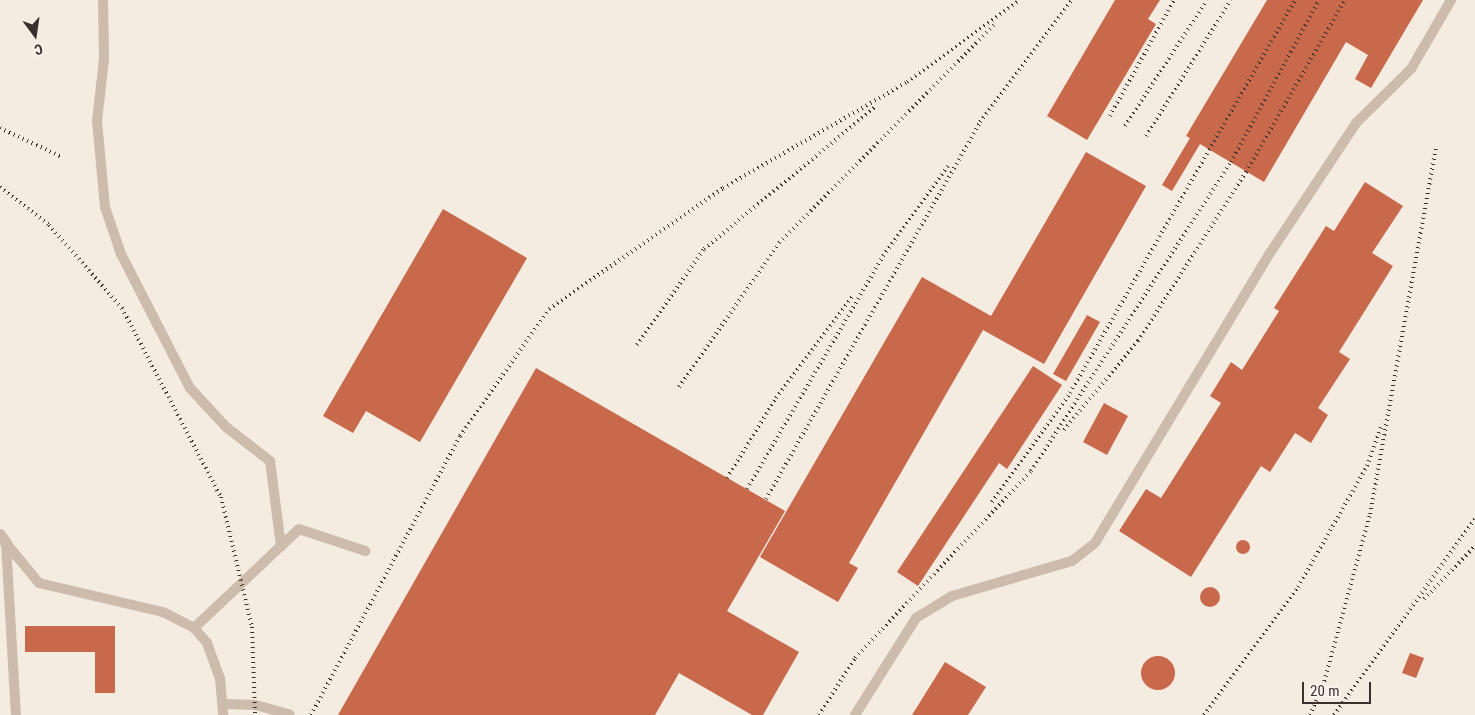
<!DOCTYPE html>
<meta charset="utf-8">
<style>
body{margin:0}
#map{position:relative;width:1475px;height:715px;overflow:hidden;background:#f4ebe1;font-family:"Roboto Condensed",sans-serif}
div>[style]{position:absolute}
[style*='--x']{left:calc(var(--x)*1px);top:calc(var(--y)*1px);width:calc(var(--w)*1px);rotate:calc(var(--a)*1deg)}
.building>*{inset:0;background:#c8694b}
.round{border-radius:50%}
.lane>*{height:10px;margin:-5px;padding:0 5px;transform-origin:5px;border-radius:5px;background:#cdbbac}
.street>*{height:12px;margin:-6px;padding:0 6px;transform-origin:6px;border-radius:6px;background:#cdbbac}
.rail>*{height:4px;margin-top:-2px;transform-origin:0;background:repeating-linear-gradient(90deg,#3b302b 0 1px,transparent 0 5px)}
span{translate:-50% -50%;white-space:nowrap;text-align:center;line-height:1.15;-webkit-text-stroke:4px #fbf5ee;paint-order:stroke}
.north{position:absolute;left:10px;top:10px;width:50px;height:50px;-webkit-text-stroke:4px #fbf5ee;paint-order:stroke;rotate:166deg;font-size:14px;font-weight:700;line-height:20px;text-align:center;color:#3b302b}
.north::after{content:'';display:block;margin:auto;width:18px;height:22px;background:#3b302b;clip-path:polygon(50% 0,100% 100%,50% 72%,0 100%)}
.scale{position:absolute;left:1302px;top:682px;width:69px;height:22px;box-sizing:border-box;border:2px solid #3b302b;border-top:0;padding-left:6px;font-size:15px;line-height:18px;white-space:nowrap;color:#3b302b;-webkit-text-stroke:4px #fbf5ee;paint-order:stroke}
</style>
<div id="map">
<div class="building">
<div style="clip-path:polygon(1115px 0,1160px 0,1148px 19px,1156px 24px,1087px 140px,1047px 116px)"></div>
<div style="clip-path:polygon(1267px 0,1423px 0,1371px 88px,1355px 79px,1368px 55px,1346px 42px,1264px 182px,1200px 144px,1172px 191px,1162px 185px,1190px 138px,1186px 136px)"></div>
<div style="clip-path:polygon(1086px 152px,1146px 186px,1044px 364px,983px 330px,849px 563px,858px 568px,838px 602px,760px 557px,922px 277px,991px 316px)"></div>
<div style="clip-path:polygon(1365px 182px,1403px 206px,1372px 253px,1393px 266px,1339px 352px,1350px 359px,1318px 408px,1328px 415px,1311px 443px,1295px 433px,1270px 472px,1261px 466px,1191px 577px,1119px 531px,1146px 489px,1161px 498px,1221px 403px,1210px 396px,1231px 362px,1242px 370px,1279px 311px,1274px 308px,1326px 226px,1334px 231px)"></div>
<div style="clip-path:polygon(443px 209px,527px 258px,420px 442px,366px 411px,353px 433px,323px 416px)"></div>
<div style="clip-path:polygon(1087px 315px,1100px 322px,1066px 381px,1053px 374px)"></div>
<div style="clip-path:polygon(1033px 366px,1062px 385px,1007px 469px,999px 463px,918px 586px,897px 572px)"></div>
<div style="clip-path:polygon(536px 368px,785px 511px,727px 611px,799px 652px,763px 715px,752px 715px,679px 673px,655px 715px,338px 715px)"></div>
<div style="clip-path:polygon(1104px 403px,1128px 416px,1107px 455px,1083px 442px)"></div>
<div class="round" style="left:1236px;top:540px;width:14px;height:14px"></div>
<div class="round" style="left:1200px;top:587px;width:20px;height:20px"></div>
<div style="clip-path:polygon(25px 626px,115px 626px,115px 693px,95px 693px,95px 652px,25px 652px)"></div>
<div style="clip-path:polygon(1410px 653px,1424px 658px,1416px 678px,1402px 673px)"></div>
<div class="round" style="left:1141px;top:656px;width:34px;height:34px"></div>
<div style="clip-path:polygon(945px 662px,986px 687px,968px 715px,912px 715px)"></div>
</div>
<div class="lane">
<div style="--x:103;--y:0;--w:59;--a:89"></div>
<div style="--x:104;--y:59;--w:62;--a:96.4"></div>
<div style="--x:97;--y:121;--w:86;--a:84.7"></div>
<div style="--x:105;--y:207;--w:50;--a:71.2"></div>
<div style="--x:121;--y:254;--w:151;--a:62.8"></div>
<div style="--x:190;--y:388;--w:53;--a:47.3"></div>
<div style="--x:226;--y:427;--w:56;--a:37.7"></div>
<div style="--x:270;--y:461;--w:86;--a:82.6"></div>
<div style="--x:6;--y:543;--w:52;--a:50.5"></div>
<div style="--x:39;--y:583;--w:127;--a:13.2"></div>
<div style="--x:163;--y:612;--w:35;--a:27"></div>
<div style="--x:194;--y:628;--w:20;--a:49"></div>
<div style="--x:207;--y:643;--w:37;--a:70"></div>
<div style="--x:220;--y:678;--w:37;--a:85"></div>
<div style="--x:6;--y:543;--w:172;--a:86.7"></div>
<div style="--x:194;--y:628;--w:144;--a:-43.3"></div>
<div style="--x:299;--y:529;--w:70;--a:18.4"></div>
<div style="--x:225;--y:704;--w:31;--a:2"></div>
<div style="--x:256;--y:705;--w:35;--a:16"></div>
<div style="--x:855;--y:715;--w:115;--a:-57.8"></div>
<div style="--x:916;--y:618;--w:42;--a:-31.4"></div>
<div style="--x:952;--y:596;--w:125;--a:-16.3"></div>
<div style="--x:1072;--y:561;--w:29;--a:-38"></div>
<div style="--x:1095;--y:543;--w:339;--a:-58.9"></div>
<div style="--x:1270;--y:253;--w:156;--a:-56.5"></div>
<div style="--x:1356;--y:123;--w:77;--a:-44.5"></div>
<div style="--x:1411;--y:69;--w:80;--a:-59.9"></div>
</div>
<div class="street">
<div style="--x:0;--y:535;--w:10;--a:53"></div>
</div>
<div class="rail">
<div style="--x:1110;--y:116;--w:132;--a:-61.1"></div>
<div style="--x:1125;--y:126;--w:150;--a:-56.9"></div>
<div style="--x:0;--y:128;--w:68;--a:25.1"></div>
<div style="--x:1146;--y:136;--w:160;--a:-58"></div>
<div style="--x:0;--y:187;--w:62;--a:37.8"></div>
<div style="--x:49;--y:225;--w:111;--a:48.7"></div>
<div style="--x:122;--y:308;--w:213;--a:62.4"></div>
<div style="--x:221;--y:497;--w:134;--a:76.6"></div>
<div style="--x:252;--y:627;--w:88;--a:88"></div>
<div style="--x:637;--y:345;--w:117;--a:-55.1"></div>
<div style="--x:704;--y:249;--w:224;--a:-39.7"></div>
<div style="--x:679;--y:387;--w:175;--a:-55.2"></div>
<div style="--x:779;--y:243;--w:308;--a:-45.4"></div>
<div style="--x:1064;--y:430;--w:116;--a:-50.3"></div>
<div style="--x:1138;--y:341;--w:201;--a:-57.4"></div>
<div style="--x:1246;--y:172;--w:198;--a:-60.1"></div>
<div style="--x:727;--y:478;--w:94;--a:-58.5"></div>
<div style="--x:776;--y:398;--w:128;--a:-53"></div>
<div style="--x:747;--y:489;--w:270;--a:-59.7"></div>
<div style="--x:883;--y:256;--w:111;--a:-54.2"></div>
<div style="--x:766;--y:499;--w:434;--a:-60.4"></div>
<div style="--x:980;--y:122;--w:153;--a:-53"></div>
<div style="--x:992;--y:502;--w:134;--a:-54.4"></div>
<div style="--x:1070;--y:393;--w:453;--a:-60.2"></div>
<div style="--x:1424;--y:599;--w:74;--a:-46.1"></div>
<div style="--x:311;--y:715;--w:316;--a:-61.9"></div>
<div style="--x:460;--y:436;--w:155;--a:-55"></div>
<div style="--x:549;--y:309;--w:212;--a:-34.8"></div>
<div style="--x:723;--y:188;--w:212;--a:-29.9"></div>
<div style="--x:907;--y:82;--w:140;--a:-36"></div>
<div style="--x:819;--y:715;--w:67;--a:-57.7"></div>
<div style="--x:855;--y:658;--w:257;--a:-46.7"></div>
<div style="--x:1031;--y:471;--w:368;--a:-57.1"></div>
<div style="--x:1231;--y:162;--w:184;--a:-61.5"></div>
<div style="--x:1204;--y:715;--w:159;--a:-53.7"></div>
<div style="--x:1298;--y:587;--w:139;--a:-60.3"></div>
<div style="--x:1367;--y:466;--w:45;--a:-70.3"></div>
<div style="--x:1310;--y:715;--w:32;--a:-66"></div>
<div style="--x:1323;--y:686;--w:178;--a:-74.7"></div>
<div style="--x:1370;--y:514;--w:371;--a:-79.8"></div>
<div style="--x:1334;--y:715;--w:241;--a:-54.3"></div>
</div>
<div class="north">С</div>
<div class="scale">20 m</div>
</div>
